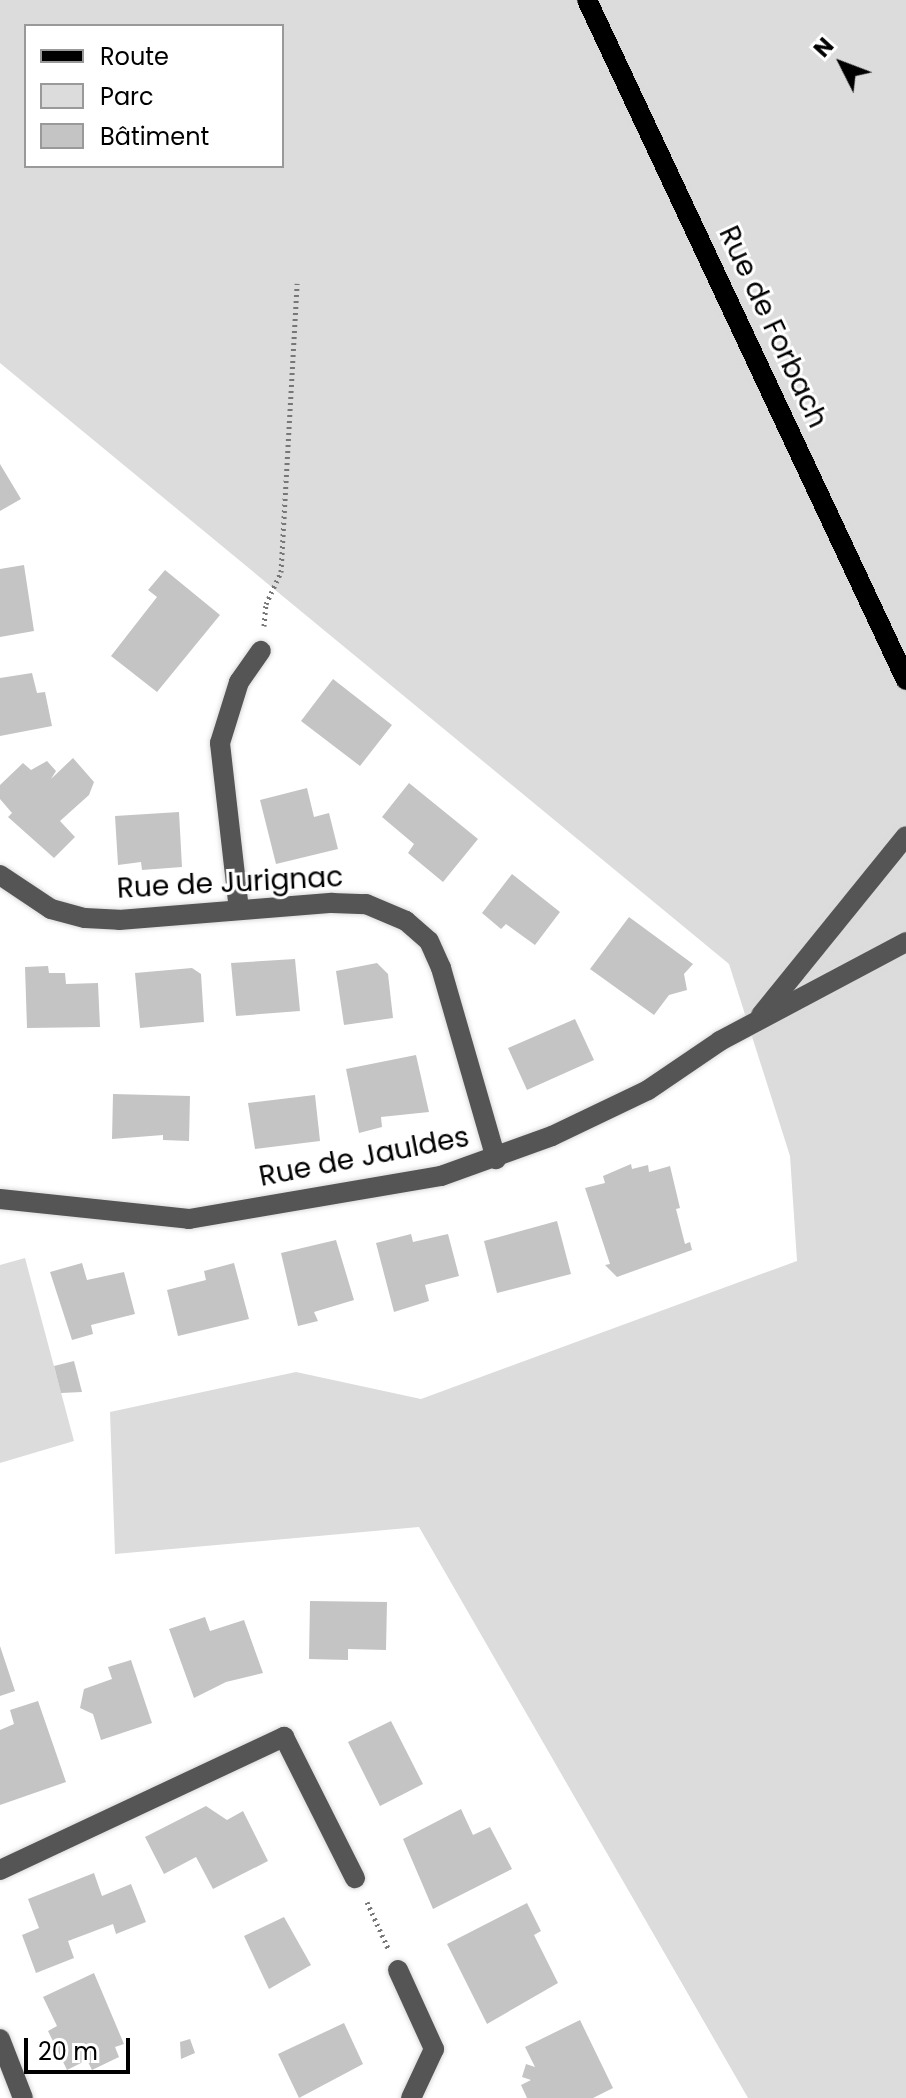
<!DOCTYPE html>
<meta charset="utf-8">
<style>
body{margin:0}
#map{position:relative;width:906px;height:2098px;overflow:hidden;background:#fff;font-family:Poppins,sans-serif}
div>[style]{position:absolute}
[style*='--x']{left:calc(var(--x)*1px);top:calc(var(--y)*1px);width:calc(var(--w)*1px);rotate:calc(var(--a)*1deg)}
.green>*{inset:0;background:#dcdcdc}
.building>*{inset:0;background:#c4c4c4}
.path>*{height:5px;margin-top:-2.5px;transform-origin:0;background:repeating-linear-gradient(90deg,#777 0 2px,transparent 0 6px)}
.roads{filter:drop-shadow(0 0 2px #dbdbdb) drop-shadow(0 0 2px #dbdbdb)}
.minor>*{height:20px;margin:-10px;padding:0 10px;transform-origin:10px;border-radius:10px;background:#555}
.major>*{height:20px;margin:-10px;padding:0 10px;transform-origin:10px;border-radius:10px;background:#000}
span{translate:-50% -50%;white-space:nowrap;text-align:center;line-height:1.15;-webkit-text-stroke:6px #fff;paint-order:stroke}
.street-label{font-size:28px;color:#000}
.legend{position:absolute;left:24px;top:24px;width:260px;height:144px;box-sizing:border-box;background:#fff;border:2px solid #999;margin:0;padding:10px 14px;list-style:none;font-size:24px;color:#000}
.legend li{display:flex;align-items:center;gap:16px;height:40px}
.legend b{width:40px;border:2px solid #999}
.north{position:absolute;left:802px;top:24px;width:80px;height:80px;-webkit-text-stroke:6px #fff;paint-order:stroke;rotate:312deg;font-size:22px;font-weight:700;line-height:32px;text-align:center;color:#000}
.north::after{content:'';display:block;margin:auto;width:28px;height:36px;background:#000;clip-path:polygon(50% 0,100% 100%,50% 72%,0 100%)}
.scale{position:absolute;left:24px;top:2038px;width:106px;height:36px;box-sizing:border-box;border:4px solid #000;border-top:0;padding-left:10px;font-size:24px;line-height:28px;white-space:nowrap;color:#000;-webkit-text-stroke:6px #fff;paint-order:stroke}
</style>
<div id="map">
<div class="green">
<div style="clip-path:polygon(evenodd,0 0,906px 0,906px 2098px,748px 2098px,419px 1527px,115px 1554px,110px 1412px,296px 1372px,421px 1399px,797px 1261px,790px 1156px,729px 964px,0 363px,0 0,26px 26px,282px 26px,282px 166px,26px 166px,26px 26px)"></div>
<div style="clip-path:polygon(25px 1258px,74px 1441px,0 1463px,0 1265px)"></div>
</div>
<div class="building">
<div style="clip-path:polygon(0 464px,21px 499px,0 511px)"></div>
<div style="clip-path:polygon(24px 565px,34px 631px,0 637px,0 569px)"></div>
<div style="clip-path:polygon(165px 570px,220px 615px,157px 692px,111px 656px,157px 597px,148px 590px)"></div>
<div style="clip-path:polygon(32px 673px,37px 693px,45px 692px,52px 726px,0 736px,0 678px)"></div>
<div style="clip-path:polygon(333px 679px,392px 725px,360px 766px,301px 721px)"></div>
<div style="clip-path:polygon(73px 758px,94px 782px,89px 795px,60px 821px,75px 837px,54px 858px,8px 817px,12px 813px,0 799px,0 785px,23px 763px,31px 770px,47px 761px,56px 771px,51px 779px)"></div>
<div style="clip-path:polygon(409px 783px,478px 839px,443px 882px,408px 853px,414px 844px,382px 817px)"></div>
<div style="clip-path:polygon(307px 788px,314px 817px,329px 813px,338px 849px,276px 864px,260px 800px)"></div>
<div style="clip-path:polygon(179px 812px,182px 867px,142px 870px,141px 862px,118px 865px,115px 816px)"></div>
<div style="clip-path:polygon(512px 874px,560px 912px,535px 945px,506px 924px,501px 929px,482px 913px)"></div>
<div style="clip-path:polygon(629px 917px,693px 964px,684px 974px,687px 990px,669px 995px,654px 1015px,590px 969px)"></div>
<div style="clip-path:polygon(295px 959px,300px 1011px,236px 1016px,231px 963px)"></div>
<div style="clip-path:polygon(377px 963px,388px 974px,393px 1018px,344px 1025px,336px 971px)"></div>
<div style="clip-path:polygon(48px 966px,49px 973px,65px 973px,66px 984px,98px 983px,100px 1027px,27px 1028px,25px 967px)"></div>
<div style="clip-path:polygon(192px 968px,201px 974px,204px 1022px,140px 1028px,135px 973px)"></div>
<div style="clip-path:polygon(575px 1019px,594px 1060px,527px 1090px,508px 1048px)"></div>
<div style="clip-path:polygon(416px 1055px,429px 1112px,381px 1117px,382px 1127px,359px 1133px,346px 1069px)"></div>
<div style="clip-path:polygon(113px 1094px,190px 1096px,189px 1141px,163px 1140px,163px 1135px,112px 1139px)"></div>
<div style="clip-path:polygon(315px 1095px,320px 1141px,255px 1149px,248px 1103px)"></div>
<div style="clip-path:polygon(631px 1164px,632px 1169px,648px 1165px,649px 1172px,670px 1166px,680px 1208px,676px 1209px,685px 1244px,690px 1242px,692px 1250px,617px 1277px,605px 1265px,610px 1264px,585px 1188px,605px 1183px,603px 1176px)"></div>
<div style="clip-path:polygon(557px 1221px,571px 1274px,497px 1293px,484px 1241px)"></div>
<div style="clip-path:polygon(411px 1234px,413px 1242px,448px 1234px,459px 1276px,425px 1285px,429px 1301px,394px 1312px,376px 1243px)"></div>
<div style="clip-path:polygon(336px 1240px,354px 1300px,314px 1312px,318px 1321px,298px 1326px,281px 1253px)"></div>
<div style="clip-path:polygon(82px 1263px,87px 1280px,124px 1272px,135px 1314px,91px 1325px,93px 1334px,72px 1340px,50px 1272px)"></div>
<div style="clip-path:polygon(234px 1263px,249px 1319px,178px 1336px,167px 1290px,206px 1280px,204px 1271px)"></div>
<div style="clip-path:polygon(74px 1361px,82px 1392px,61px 1393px,54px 1366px)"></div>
<div style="clip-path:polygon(310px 1601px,387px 1602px,386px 1650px,348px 1649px,348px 1660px,309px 1659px)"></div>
<div style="clip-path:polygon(205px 1617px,210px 1631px,244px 1620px,263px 1673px,226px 1682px,194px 1698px,169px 1629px)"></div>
<div style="clip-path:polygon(0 1646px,15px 1691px,0 1696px)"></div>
<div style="clip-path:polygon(131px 1660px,152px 1723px,101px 1740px,93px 1714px,80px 1708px,84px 1689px,112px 1679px,108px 1667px)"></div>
<div style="clip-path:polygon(38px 1701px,66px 1782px,0 1805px,0 1730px,14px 1724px,10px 1710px)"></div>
<div style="clip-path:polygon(391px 1721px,423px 1784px,380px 1806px,348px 1742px)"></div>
<div style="clip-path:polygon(206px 1806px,227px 1820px,243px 1811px,268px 1861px,213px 1889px,196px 1857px,164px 1874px,145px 1837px)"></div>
<div style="clip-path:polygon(461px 1809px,473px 1835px,490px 1827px,512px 1869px,433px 1909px,403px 1839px)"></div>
<div style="clip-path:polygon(94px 1873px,102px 1896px,131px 1884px,146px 1922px,116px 1934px,113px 1924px,68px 1941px,74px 1958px,36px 1973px,22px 1935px,39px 1928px,28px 1899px)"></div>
<div style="clip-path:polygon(527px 1903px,541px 1931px,534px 1935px,558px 1983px,487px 2024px,447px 1944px)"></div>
<div style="clip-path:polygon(284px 1917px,311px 1965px,269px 1989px,244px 1936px)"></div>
<div style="clip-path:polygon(94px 1973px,124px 2044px,115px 2047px,119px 2057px,92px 2070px,87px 2060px,67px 2070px,48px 2031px,57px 2026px,43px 1997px)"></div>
<div style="clip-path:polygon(580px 2020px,613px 2088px,593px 2098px,527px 2098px,521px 2085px,531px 2080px,522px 2077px,526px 2064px,535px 2067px,525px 2047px)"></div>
<div style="clip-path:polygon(344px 2023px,363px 2064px,299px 2098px,278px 2054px)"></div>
<div style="clip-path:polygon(190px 2039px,195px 2053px,181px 2059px,180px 2042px)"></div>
</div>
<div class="path">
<div style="--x:264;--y:626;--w:22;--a:-85"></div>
<div style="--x:266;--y:604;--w:35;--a:-65"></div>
<div style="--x:281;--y:572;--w:289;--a:-86.8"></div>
<div style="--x:367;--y:1902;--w:51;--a:65.5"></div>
</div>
<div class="roads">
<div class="minor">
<div style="--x:0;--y:875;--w:61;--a:33.7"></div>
<div style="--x:51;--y:909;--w:35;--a:15"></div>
<div style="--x:85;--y:918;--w:34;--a:3"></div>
<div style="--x:119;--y:920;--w:214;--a:-4.6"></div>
<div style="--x:332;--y:903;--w:34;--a:2"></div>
<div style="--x:366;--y:904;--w:43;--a:23"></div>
<div style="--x:406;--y:921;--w:30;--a:41"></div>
<div style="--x:429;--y:941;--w:30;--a:66"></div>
<div style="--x:441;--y:968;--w:199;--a:73.9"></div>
<div style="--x:239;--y:910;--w:168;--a:-96.5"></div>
<div style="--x:220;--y:743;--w:64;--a:-72.7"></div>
<div style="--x:239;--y:682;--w:38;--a:-55"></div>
<div style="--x:761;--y:1015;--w:230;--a:-51"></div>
<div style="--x:0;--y:1199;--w:190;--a:6"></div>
<div style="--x:189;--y:1219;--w:256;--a:-9.7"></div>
<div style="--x:441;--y:1176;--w:118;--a:-19.8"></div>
<div style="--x:552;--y:1136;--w:106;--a:-25.6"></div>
<div style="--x:648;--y:1090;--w:87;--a:-34.2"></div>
<div style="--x:720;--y:1041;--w:211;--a:-28"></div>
<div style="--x:0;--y:1870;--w:314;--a:-25.1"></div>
<div style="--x:284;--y:1737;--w:158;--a:63.3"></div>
<div style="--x:398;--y:1970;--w:87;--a:65.5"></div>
<div style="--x:434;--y:2049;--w:54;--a:115.1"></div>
<div style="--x:0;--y:2039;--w:63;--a:68.7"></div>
</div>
<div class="major">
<div style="--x:587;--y:0;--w:751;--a:64.87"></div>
</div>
</div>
<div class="street-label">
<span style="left:773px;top:327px;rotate:65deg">Rue de Forbach</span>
<span style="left:230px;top:883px;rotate:-3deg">Rue de Jurignac</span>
<span style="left:364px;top:1157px;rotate:-11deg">Rue de Jauldes</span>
</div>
<ul class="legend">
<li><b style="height:10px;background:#000"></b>Route</li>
<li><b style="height:22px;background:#dcdcdc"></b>Parc</li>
<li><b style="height:22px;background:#c4c4c4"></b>Bâtiment</li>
</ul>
<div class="north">N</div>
<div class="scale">20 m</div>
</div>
